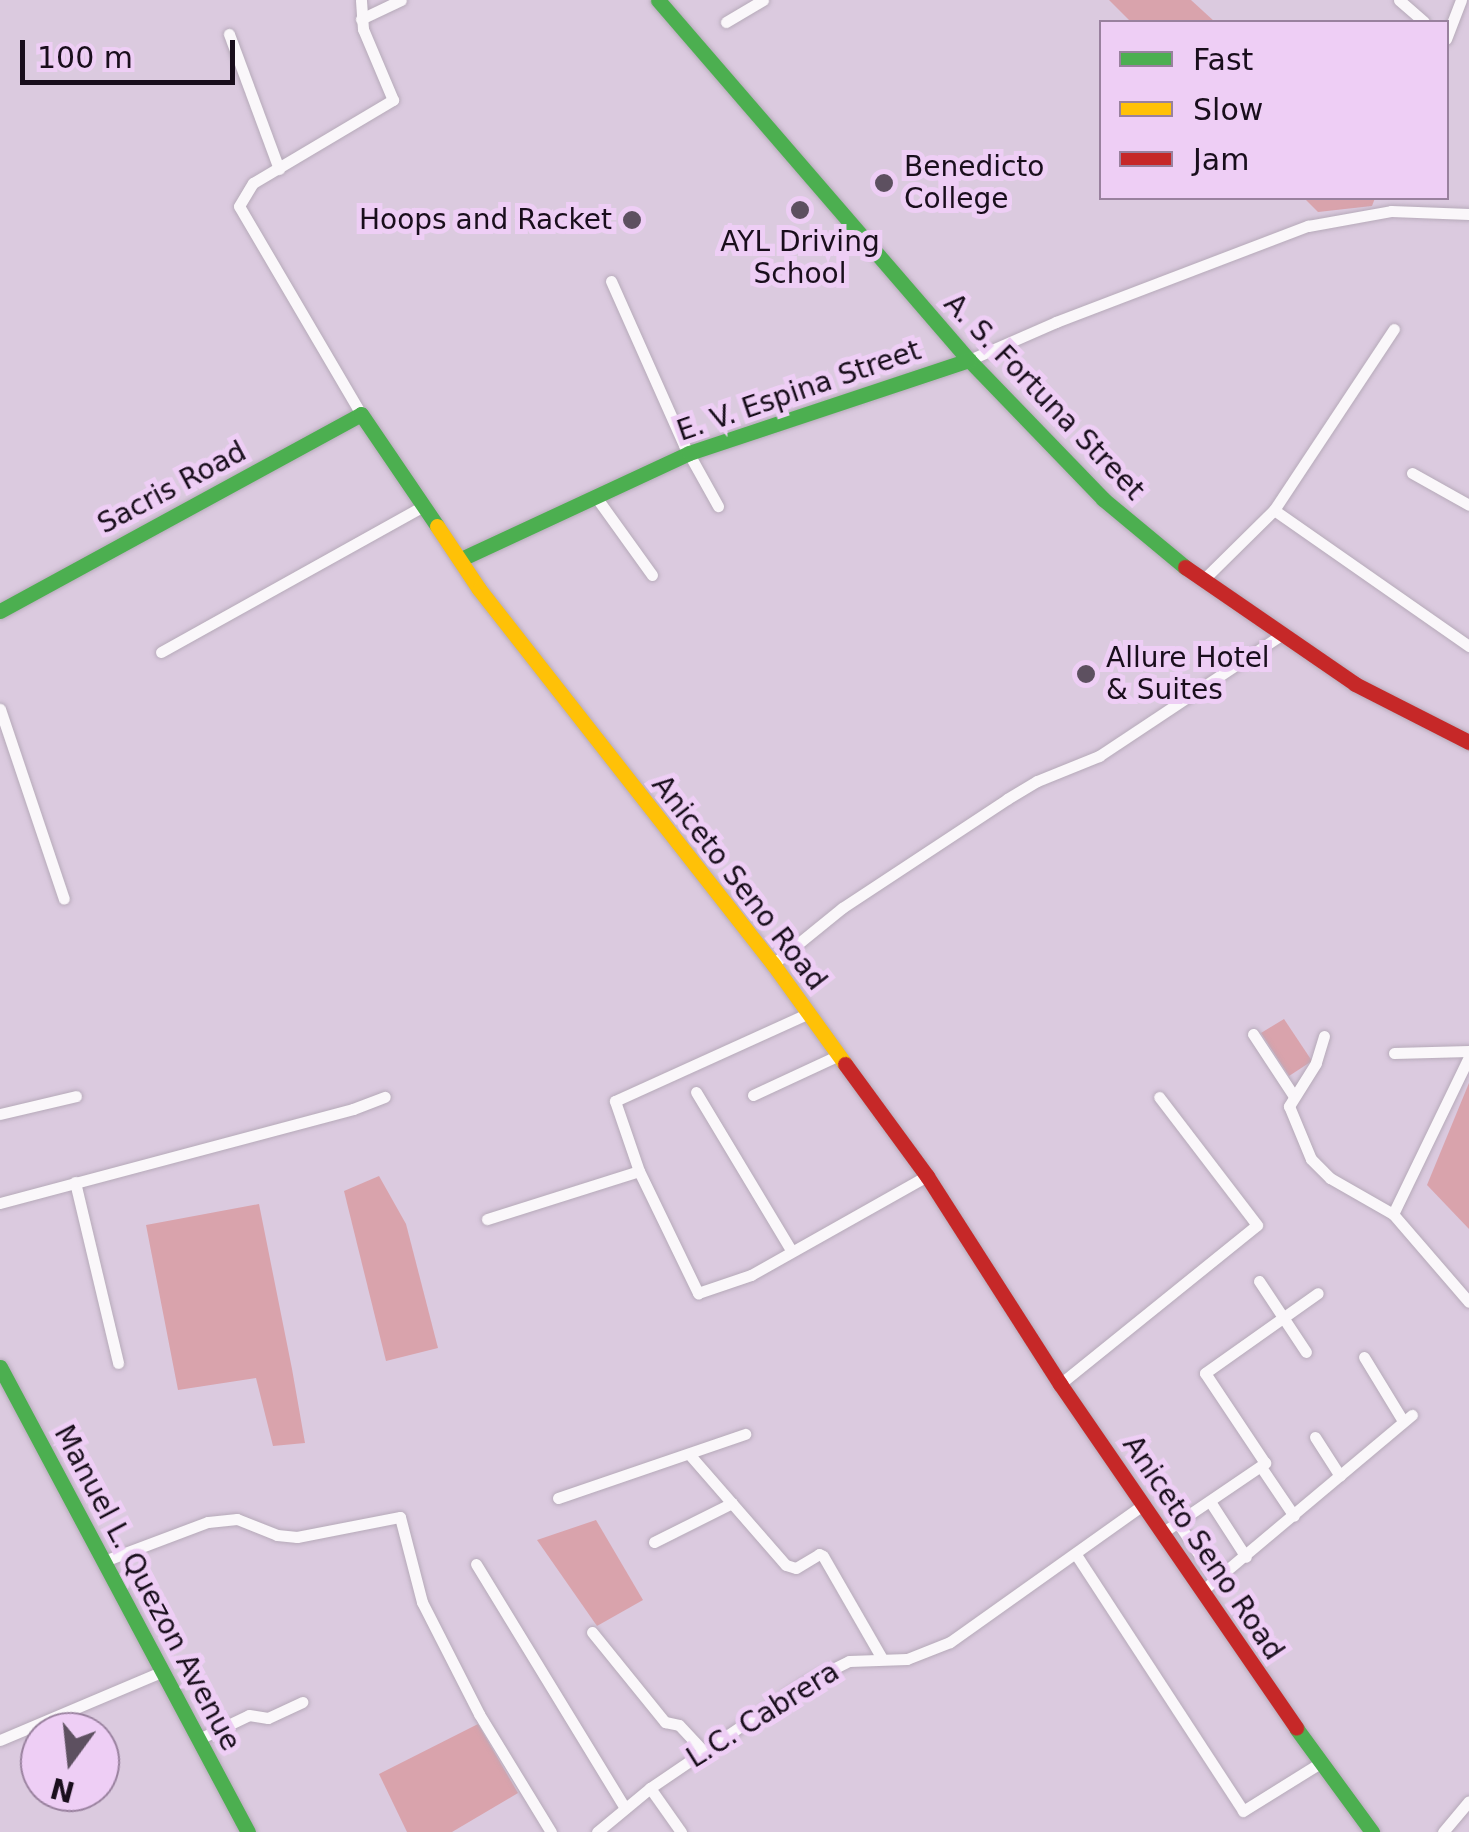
<!DOCTYPE html>
<style>
body{margin:0}
#map{position:relative;width:1469px;height:1832px;overflow:hidden;background:#dbcadf;font-family:"DejaVu Sans",sans-serif}
div>[style]{position:absolute}
[style*='--x']{left:calc(var(--x)*1px);top:calc(var(--y)*1px);width:calc(var(--w)*1px);rotate:calc(var(--a)*1deg)}
.green>*{inset:0;background:#d9a3ac}
.roads{filter:drop-shadow(0 0 2px #b6aab9) drop-shadow(0 0 2px #b6aab9)}
.street>*{height:11px;margin:-5.5px;padding:0 5.5px;transform-origin:5.5px;border-radius:5.5px;background:#faf7fa}
.fast>*{height:15px;margin:-7.5px;padding:0 7.5px;transform-origin:7.5px;border-radius:7.5px;background:#4caf50}
.slow>*{height:15px;margin:-7.5px;padding:0 7.5px;transform-origin:7.5px;border-radius:7.5px;background:#ffc107}
.jam>*{height:15px;margin:-7.5px;padding:0 7.5px;transform-origin:7.5px;border-radius:7.5px;background:#c62828}
.dots>*{width:28px;height:28px;translate:-50% -50%;box-sizing:border-box;border:5px solid #eecef5;border-radius:50%}
span{translate:-50% -50%;white-space:nowrap;text-align:center;line-height:1.15;-webkit-text-stroke:10px #eecef5;paint-order:stroke}
.poi-label{font-size:28px;color:#190e1c}
.left{translate:0 -50%;text-align:left}
.right{translate:-100% -50%;text-align:right}
.street-label{font-size:28px;color:#190e1c}
.legend{position:absolute;left:1099px;top:20px;width:350px;height:180px;box-sizing:border-box;background:#eecef5;border:2px solid #99819e;margin:0;padding:12px 18px;list-style:none;font-size:30px;color:#190e1c}
.legend li{display:flex;align-items:center;gap:20px;height:50px}
.legend b{width:50px;border:2px solid #99819e}
.north{position:absolute;left:20px;top:1712px;width:100px;height:100px;box-sizing:border-box;background:#eecef5;border:2px solid #99819e;border-radius:50%;rotate:195deg;font-size:28px;font-weight:700;line-height:40px;text-align:center;color:#190e1c}
.north::after{content:'';display:block;margin:auto;width:35px;height:45px;background:#5d5060;clip-path:polygon(50% 0,100% 100%,50% 72%,0 100%)}
.scale{position:absolute;left:20px;top:40px;width:215px;height:45px;box-sizing:border-box;border:5px solid #190e1c;border-top:0;padding-left:12px;font-size:30px;line-height:35px;white-space:nowrap;color:#190e1c;-webkit-text-stroke:8px #eecef5;paint-order:stroke}
</style>
<div id="map">
<div class="green">
<div style="clip-path:polygon(1109px 0,1191px 0,1215px 22px,1131px 22px)"></div>
<div style="clip-path:polygon(1304px 198px,1375px 198px,1372px 206px,1318px 212px)"></div>
<div style="clip-path:polygon(1284px 1019px,1312px 1061px,1289px 1076px,1261px 1033px)"></div>
<div style="clip-path:polygon(1469px 1083px,1469px 1229px,1427px 1185px)"></div>
<div style="clip-path:polygon(379px 1176px,406px 1224px,438px 1348px,386px 1361px,344px 1191px)"></div>
<div style="clip-path:polygon(259px 1204px,292px 1369px,305px 1443px,273px 1446px,256px 1378px,178px 1390px,146px 1225px)"></div>
<div style="clip-path:polygon(596px 1520px,643px 1600px,597px 1626px,537px 1540px)"></div>
<div style="clip-path:polygon(478px 1724px,518px 1793px,452px 1832px,407px 1832px,379px 1774px)"></div>
</div>
<div class="roads">
<div class="street">
<div style="--x:1399;--y:0;--w:33;--a:41"></div>
<div style="--x:361;--y:19;--w:44;--a:-25.4"></div>
<div style="--x:726;--y:22;--w:43;--a:-30.7"></div>
<div style="--x:229;--y:34;--w:144;--a:69.7"></div>
<div style="--x:1446;--y:39;--w:42;--a:-69"></div>
<div style="--x:611;--y:281;--w:180;--a:66"></div>
<div style="--x:684;--y:445;--w:70;--a:60.9"></div>
<div style="--x:969;--y:360;--w:95;--a:-23.6"></div>
<div style="--x:1056;--y:322;--w:270;--a:-20.9"></div>
<div style="--x:1308;--y:226;--w:84;--a:-10.2"></div>
<div style="--x:1391;--y:211;--w:78;--a:2.2"></div>
<div style="--x:361;--y:414;--w:241;--a:-120.4"></div>
<div style="--x:239;--y:206;--w:27;--a:-59"></div>
<div style="--x:253;--y:183;--w:163;--a:-30.7"></div>
<div style="--x:393;--y:100;--w:77;--a:-112.9"></div>
<div style="--x:363;--y:29;--w:29;--a:-94"></div>
<div style="--x:1412;--y:473;--w:65;--a:29.3"></div>
<div style="--x:596;--y:497;--w:96;--a:54.3"></div>
<div style="--x:1274;--y:510;--w:238;--a:34.9"></div>
<div style="--x:1203;--y:580;--w:100;--a:-44.6"></div>
<div style="--x:1274;--y:510;--w:217;--a:-56.5"></div>
<div style="--x:161;--y:652;--w:302;--a:-29.1"></div>
<div style="--x:0;--y:709;--w:200;--a:71.4"></div>
<div style="--x:773;--y:964;--w:89;--a:-39.1"></div>
<div style="--x:842;--y:908;--w:198;--a:-33.4"></div>
<div style="--x:1007;--y:799;--w:35;--a:-31"></div>
<div style="--x:1037;--y:781;--w:67;--a:-22"></div>
<div style="--x:1099;--y:756;--w:219;--a:-33.6"></div>
<div style="--x:809;--y:1013;--w:213;--a:155.6"></div>
<div style="--x:615;--y:1101;--w:74;--a:71.1"></div>
<div style="--x:639;--y:1171;--w:136;--a:64.2"></div>
<div style="--x:698;--y:1293;--w:56;--a:-18.8"></div>
<div style="--x:751;--y:1275;--w:202;--a:-29.4"></div>
<div style="--x:1253;--y:1034;--w:73;--a:56.7"></div>
<div style="--x:1324;--y:1036;--w:28;--a:107"></div>
<div style="--x:1316;--y:1063;--w:51;--a:122.1"></div>
<div style="--x:1289;--y:1106;--w:57;--a:67.5"></div>
<div style="--x:1311;--y:1159;--w:27;--a:45"></div>
<div style="--x:1330;--y:1178;--w:73;--a:29.7"></div>
<div style="--x:1393;--y:1214;--w:116;--a:49.2"></div>
<div style="--x:1394;--y:1053;--w:75;--a:-1.5"></div>
<div style="--x:696;--y:1092;--w:184;--a:59"></div>
<div style="--x:753;--y:1095;--w:95;--a:-24.9"></div>
<div style="--x:0;--y:1114;--w:78;--a:-13.3"></div>
<div style="--x:75;--y:1182;--w:186;--a:76.6"></div>
<div style="--x:0;--y:1203;--w:365;--a:-14.9"></div>
<div style="--x:353;--y:1109;--w:34;--a:-21"></div>
<div style="--x:1393;--y:1214;--w:174;--a:-64.2"></div>
<div style="--x:487;--y:1219;--w:159;--a:-17.5"></div>
<div style="--x:1259;--y:1281;--w:85;--a:56.5"></div>
<div style="--x:1364;--y:1357;--w:75;--a:58.6"></div>
<div style="--x:1060;--y:1384;--w:253;--a:-38.9"></div>
<div style="--x:1257;--y:1225;--w:161;--a:-127.4"></div>
<div style="--x:1315;--y:1437;--w:46;--a:57.3"></div>
<div style="--x:689;--y:1454;--w:147;--a:48.9"></div>
<div style="--x:786;--y:1565;--w:10;--a:17"></div>
<div style="--x:796;--y:1568;--w:27;--a:-31"></div>
<div style="--x:819;--y:1554;--w:4;--a:27"></div>
<div style="--x:823;--y:1556;--w:116;--a:60.1"></div>
<div style="--x:1263;--y:1470;--w:55;--a:56"></div>
<div style="--x:558;--y:1498;--w:198;--a:-18.9"></div>
<div style="--x:1211;--y:1503;--w:64;--a:57.1"></div>
<div style="--x:1178;--y:1523;--w:69;--a:56.3"></div>
<div style="--x:1162;--y:1533;--w:125;--a:-34.2"></div>
<div style="--x:1265;--y:1463;--w:108;--a:-123.7"></div>
<div style="--x:1205;--y:1373;--w:138;--a:-35.3"></div>
<div style="--x:654;--y:1542;--w:87;--a:-26.6"></div>
<div style="--x:1077;--y:1556;--w:304;--a:56.9"></div>
<div style="--x:1243;--y:1811;--w:91;--a:-31.9"></div>
<div style="--x:104;--y:1561;--w:111;--a:-20.6"></div>
<div style="--x:208;--y:1522;--w:29;--a:-6"></div>
<div style="--x:237;--y:1519;--w:43;--a:21.8"></div>
<div style="--x:277;--y:1535;--w:20;--a:6"></div>
<div style="--x:297;--y:1537;--w:105;--a:-11"></div>
<div style="--x:400;--y:1517;--w:88;--a:75.5"></div>
<div style="--x:422;--y:1602;--w:126;--a:63"></div>
<div style="--x:479;--y:1714;--w:138;--a:58.6"></div>
<div style="--x:476;--y:1564;--w:286;--a:58.6"></div>
<div style="--x:1202;--y:1591;--w:274;--a:-40"></div>
<div style="--x:592;--y:1632;--w:116;--a:51"></div>
<div style="--x:665;--y:1722;--w:14;--a:12"></div>
<div style="--x:679;--y:1725;--w:37;--a:47"></div>
<div style="--x:199;--y:1739;--w:55;--a:-25.6"></div>
<div style="--x:249;--y:1715;--w:19;--a:9"></div>
<div style="--x:268;--y:1718;--w:38;--a:-25"></div>
<div style="--x:0;--y:1740;--w:177;--a:-22.9"></div>
<div style="--x:650;--y:1788;--w:54;--a:54.8"></div>
<div style="--x:597;--y:1832;--w:69;--a:-39.7"></div>
<div style="--x:650;--y:1788;--w:185;--a:-34.2"></div>
<div style="--x:803;--y:1684;--w:51;--a:-26.6"></div>
<div style="--x:849;--y:1661;--w:58;--a:-2"></div>
<div style="--x:907;--y:1659;--w:46;--a:-21.6"></div>
<div style="--x:950;--y:1642;--w:237;--a:-35.4"></div>
<div style="--x:1443;--y:1832;--w:40;--a:-50"></div>
</div>
<div class="fast">
<div style="--x:658;--y:0;--w:476;--a:49.2"></div>
<div style="--x:969;--y:360;--w:193;--a:46"></div>
<div style="--x:1103;--y:499;--w:107;--a:39.7"></div>
<div style="--x:461;--y:559;--w:251;--a:-24.9"></div>
<div style="--x:689;--y:453;--w:295;--a:-18.4"></div>
<div style="--x:0;--y:611;--w:411;--a:-28.6"></div>
<div style="--x:361;--y:414;--w:135;--a:55.8"></div>
<div style="--x:0;--y:1367;--w:527;--a:61.93"></div>
<div style="--x:1296;--y:1728;--w:129;--a:53.8"></div>
</div>
<div class="slow">
<div style="--x:437;--y:526;--w:76;--a:56.3"></div>
<div style="--x:479;--y:589;--w:477;--a:51.9"></div>
<div style="--x:773;--y:964;--w:123;--a:54.2"></div>
</div>
<div class="jam">
<div style="--x:1185;--y:567;--w:206;--a:34.5"></div>
<div style="--x:1355;--y:684;--w:128;--a:27"></div>
<div style="--x:845;--y:1064;--w:139;--a:53.8"></div>
<div style="--x:927;--y:1176;--w:247;--a:57.4"></div>
<div style="--x:1060;--y:1384;--w:417;--a:55.5"></div>
</div>
</div>
<div class="dots">
<div style="left:884px;top:183px;background:#5d5060"></div>
<div style="left:800px;top:210px;background:#5d5060"></div>
<div style="left:632px;top:220px;background:#5d5060"></div>
<div style="left:1086px;top:674px;background:#5d5060"></div>
</div>
<div class="poi-label">
<span class="left" style="left:904px;top:183px">Benedicto<br>College</span>
<span class="right" style="left:612px;top:220px">Hoops and Racket</span>
<span style="left:800px;top:258px">AYL Driving<br>School</span>
<span class="left" style="left:1106px;top:674px">Allure Hotel<br>&amp; Suites</span>
</div>
<div class="street-label">
<span style="left:799px;top:391px;rotate:-19deg">E. V. Espina Street</span>
<span style="left:1044px;top:397px;rotate:46deg">A. S. Fortuna Street</span>
<span style="left:172px;top:488px;rotate:-28deg">Sacris Road</span>
<span style="left:739px;top:883px;rotate:52deg">Aniceto Seno Road</span>
<span style="left:1203px;top:1548px;rotate:56deg">Aniceto Seno Road</span>
<span style="left:147px;top:1588px;rotate:62deg">Manuel L. Quezon Avenue</span>
<span style="left:763px;top:1715px;rotate:-32deg">L.C. Cabrera</span>
</div>
<ul class="legend">
<li><b style="height:12px;background:#4caf50"></b>Fast</li>
<li><b style="height:12px;background:#ffc107"></b>Slow</li>
<li><b style="height:12px;background:#c62828"></b>Jam</li>
</ul>
<div class="north">N</div>
<div class="scale">100 m</div>
</div>
